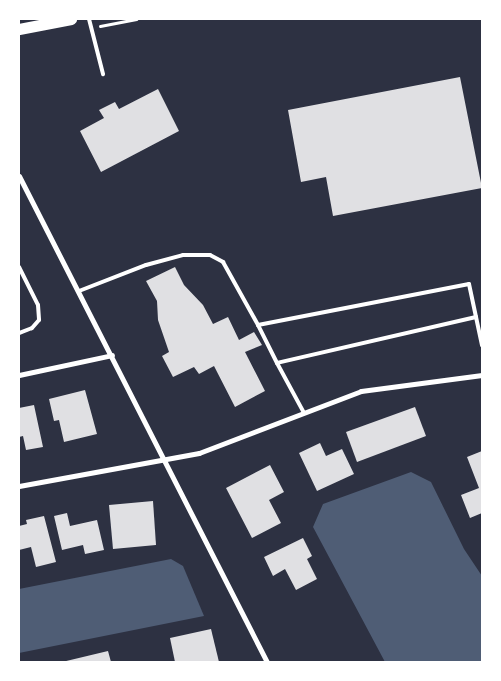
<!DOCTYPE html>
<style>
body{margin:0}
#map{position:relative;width:501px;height:681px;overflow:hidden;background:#2d3142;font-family:"Roboto Condensed",sans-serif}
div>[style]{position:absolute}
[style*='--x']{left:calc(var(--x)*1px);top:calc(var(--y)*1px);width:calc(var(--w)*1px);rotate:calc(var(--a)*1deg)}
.water>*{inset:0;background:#4f5d75}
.building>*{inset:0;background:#e0e0e3}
.path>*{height:3px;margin:-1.5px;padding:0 1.5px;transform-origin:1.5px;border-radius:1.5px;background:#fff}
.service>*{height:4px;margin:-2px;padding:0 2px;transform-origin:2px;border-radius:2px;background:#fff}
.minor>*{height:5px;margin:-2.5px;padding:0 2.5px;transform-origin:2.5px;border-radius:2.5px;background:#fff}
.primary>*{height:11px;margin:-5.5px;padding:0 5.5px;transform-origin:5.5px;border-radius:5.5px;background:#fff}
span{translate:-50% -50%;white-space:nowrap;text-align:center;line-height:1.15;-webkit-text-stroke:5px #fff;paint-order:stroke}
.frame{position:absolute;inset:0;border:20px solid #fff;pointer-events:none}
</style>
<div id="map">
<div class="water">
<div style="clip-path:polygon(411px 472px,431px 482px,464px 549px,482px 576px,482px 662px,385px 662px,313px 527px,323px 504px)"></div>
<div style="clip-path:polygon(171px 559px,183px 566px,204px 616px,19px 653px,19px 589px)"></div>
</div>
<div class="building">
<div style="clip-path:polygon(460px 77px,482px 188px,333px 216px,326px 177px,301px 182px,288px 110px)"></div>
<div style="clip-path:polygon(158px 89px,179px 131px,101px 172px,80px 131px,104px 118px,99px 110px,115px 102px,119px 109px)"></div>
<div style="clip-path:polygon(175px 267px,184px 285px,203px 305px,213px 324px,228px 317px,239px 340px,254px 332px,262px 345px,245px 352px,265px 391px,235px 407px,214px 366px,199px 374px,194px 367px,173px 377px,162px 356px,169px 352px,158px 320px,157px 301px,146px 281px)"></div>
<div style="clip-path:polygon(85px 390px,97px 434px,64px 442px,59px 420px,54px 421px,49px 399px)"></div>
<div style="clip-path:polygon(34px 405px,43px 447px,26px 450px,23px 436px,19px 437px,19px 408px)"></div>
<div style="clip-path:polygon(415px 407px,426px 436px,357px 462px,346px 432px)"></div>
<div style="clip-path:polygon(320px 443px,326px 456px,342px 449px,354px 474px,317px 491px,299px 453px)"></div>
<div style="clip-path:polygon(482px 451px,482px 513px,470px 518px,461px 495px,479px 488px,467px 457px)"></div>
<div style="clip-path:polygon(270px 465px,284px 492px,269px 500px,281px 523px,252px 538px,226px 488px)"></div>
<div style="clip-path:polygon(153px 501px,156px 545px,113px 549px,109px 505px)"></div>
<div style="clip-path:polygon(67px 513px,70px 526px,97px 520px,104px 550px,85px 554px,83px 545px,62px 550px,54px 516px)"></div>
<div style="clip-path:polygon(44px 516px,56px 562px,36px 567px,31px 547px,19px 550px,19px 526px,27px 524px,26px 520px)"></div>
<div style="clip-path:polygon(303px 538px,312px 556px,307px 559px,317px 579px,296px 590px,285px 569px,273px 576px,264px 557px)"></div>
<div style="clip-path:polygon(211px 629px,219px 662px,175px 662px,170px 638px)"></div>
<div style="clip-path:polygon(108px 651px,111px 662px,62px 662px)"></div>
</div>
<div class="path">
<div style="--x:100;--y:26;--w:37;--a:-11"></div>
</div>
<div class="service">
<div style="--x:89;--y:19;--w:57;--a:75.7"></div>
<div style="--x:19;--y:267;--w:42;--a:63.4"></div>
<div style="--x:38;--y:305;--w:15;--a:86"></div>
<div style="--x:39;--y:320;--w:11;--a:131"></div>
<div style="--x:32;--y:328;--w:14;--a:159"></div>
<div style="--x:79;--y:291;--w:72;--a:-21.2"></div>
<div style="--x:146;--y:265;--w:38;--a:-15"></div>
<div style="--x:183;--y:255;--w:27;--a:0"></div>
<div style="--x:210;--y:255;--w:15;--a:28"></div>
<div style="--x:223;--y:262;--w:72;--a:60.9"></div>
<div style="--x:476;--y:317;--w:29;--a:78"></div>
<div style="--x:277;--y:363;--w:42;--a:-116.6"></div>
<div style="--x:258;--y:325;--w:215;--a:-11"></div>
<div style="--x:469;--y:284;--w:34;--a:78"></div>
<div style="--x:476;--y:317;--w:204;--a:167"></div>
<div style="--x:277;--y:363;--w:57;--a:61.6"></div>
</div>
<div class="minor">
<div style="--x:19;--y:176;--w:546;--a:62.97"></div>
<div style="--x:19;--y:375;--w:95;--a:-12.1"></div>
<div style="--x:19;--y:486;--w:183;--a:-10.4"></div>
<div style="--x:199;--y:453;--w:173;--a:-20.9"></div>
<div style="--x:361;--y:391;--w:122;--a:-7.5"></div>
</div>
<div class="primary">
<div style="--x:19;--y:29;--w:53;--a:-10.9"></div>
</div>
<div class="frame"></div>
</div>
